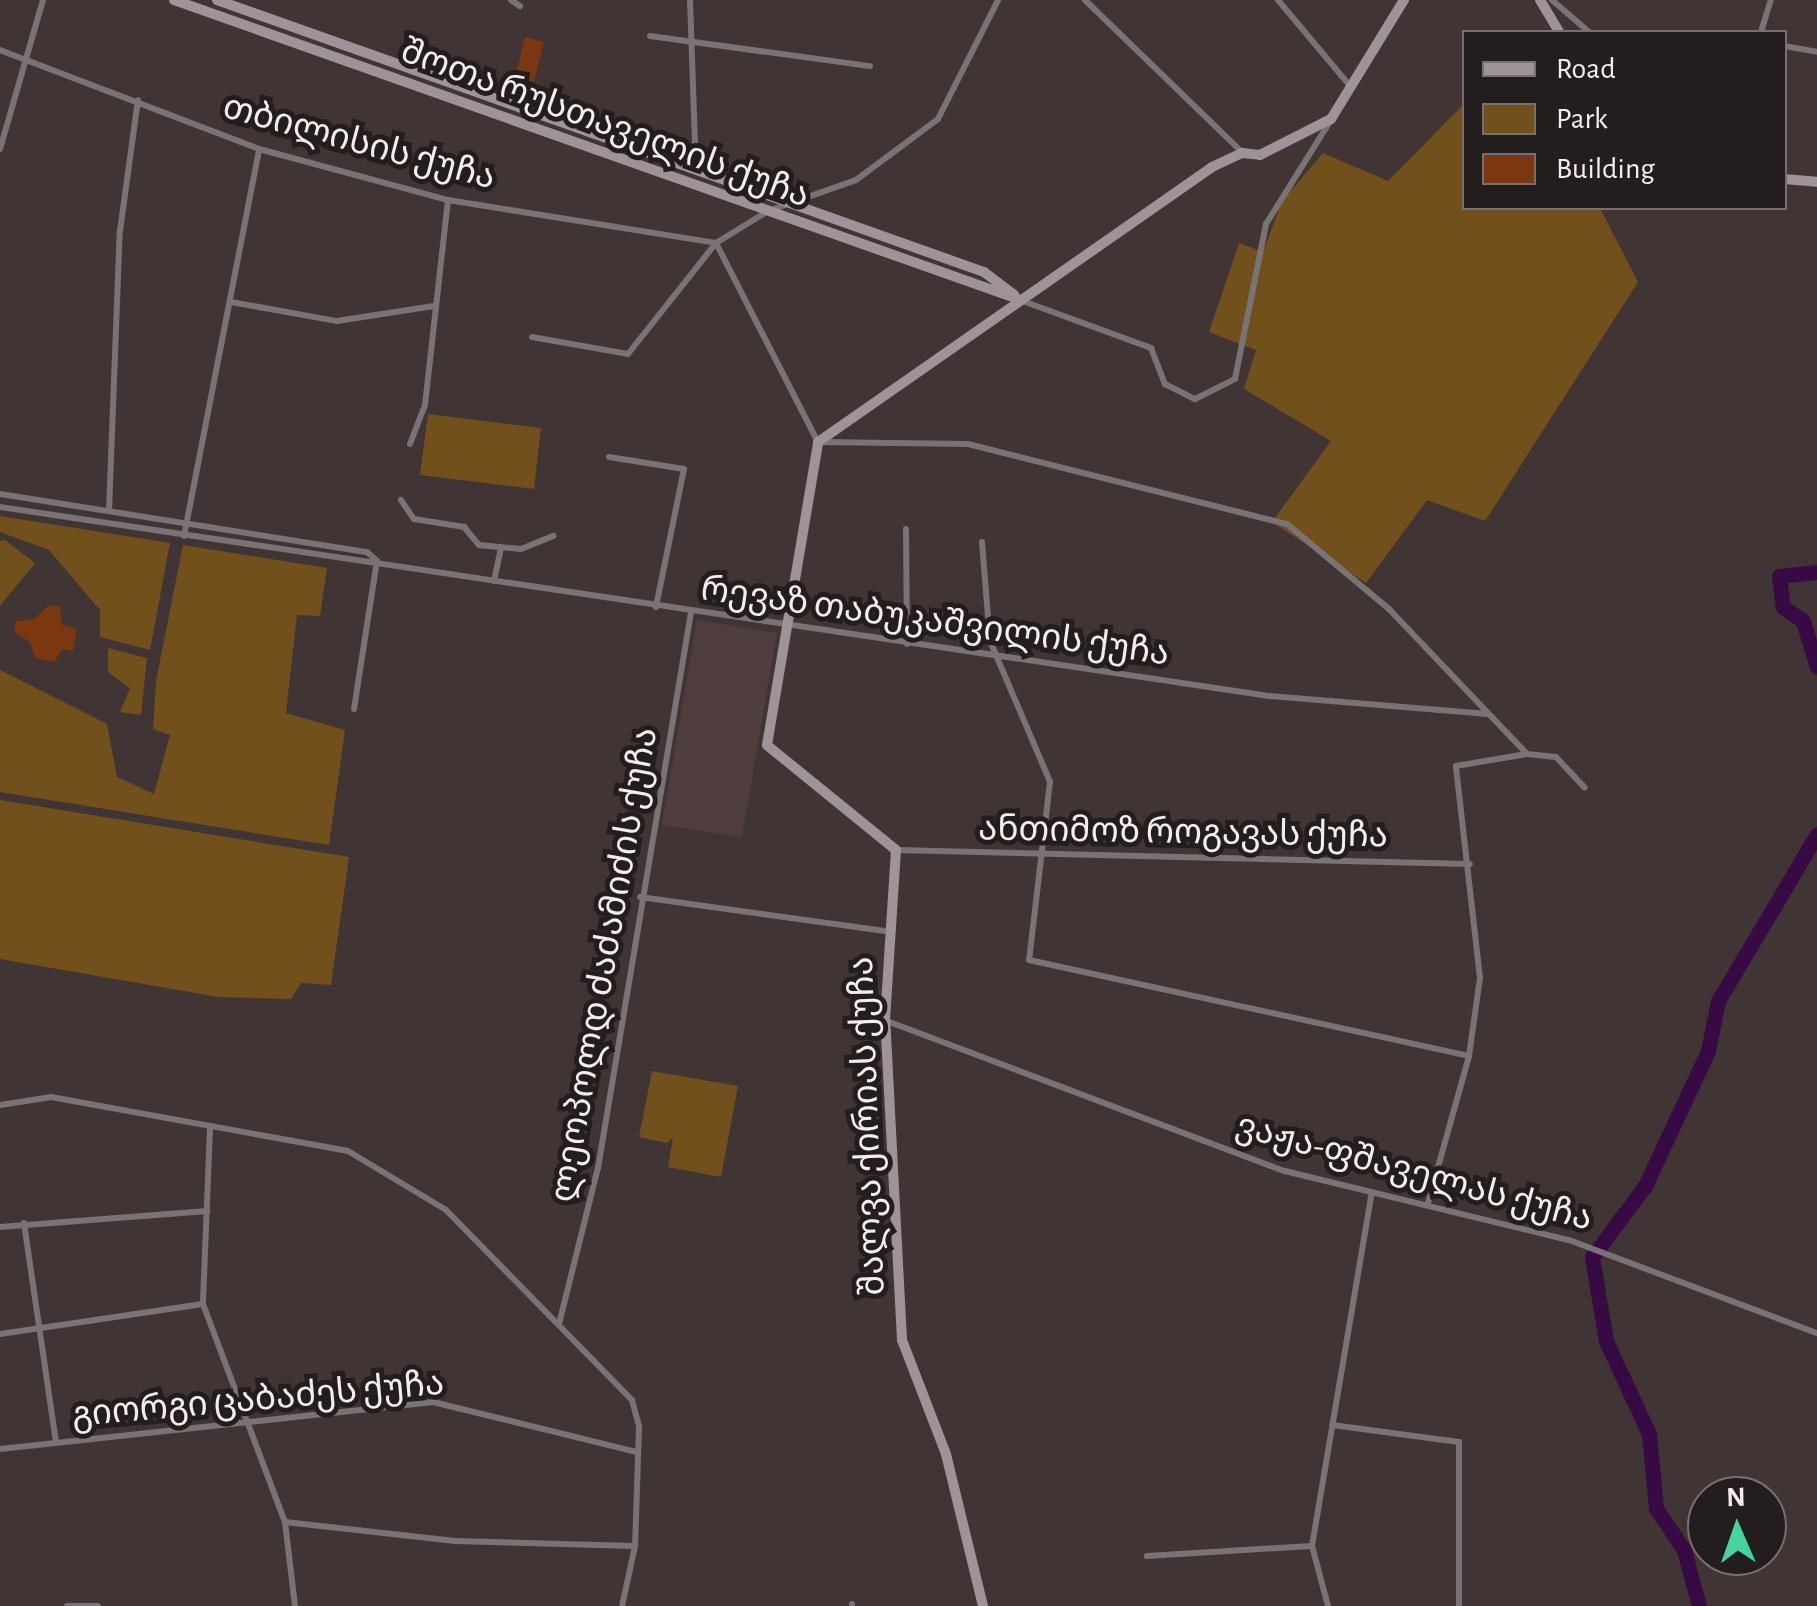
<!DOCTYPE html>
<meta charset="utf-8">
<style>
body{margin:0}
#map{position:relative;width:1817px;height:1606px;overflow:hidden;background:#413434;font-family:"Alegreya Sans","Noto Sans Georgian",sans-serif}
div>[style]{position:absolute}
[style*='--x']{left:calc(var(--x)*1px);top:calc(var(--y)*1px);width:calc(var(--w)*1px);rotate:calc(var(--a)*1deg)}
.built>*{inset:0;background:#503d3d}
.green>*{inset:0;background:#71501c}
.river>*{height:15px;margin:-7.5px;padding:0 7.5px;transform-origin:7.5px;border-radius:7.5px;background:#370a44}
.building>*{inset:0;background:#7a3710}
.street>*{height:6px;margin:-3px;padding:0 3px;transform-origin:3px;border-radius:3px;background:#797375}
.secondary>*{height:10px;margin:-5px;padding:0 5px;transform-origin:5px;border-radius:5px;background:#9d9398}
span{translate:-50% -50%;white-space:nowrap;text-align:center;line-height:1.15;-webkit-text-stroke:10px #231d1d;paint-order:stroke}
.street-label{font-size:35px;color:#f5ecec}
.legend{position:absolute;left:1462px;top:30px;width:325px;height:180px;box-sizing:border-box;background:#231d1d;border:2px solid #777070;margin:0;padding:12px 18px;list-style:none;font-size:30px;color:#f5ecec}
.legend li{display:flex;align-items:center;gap:20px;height:50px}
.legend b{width:50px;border:2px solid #777070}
.north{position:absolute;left:1687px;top:1476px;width:100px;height:100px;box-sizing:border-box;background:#231d1d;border:2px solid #777070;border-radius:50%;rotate:358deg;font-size:28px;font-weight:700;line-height:40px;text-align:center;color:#f5ecec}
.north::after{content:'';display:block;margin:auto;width:35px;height:45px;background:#46d49e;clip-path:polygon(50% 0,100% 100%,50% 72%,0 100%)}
</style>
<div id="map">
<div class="built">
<div style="clip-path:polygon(697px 620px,777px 633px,742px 837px,662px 825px)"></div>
</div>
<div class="green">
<div style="clip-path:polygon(1464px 104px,1464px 208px,1600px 208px,1638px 282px,1485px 521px,1427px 500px,1366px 583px,1272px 522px,1331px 441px,1244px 389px,1256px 350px,1209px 332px,1239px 243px,1263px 252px,1282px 201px,1323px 153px,1388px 181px)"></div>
<div style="clip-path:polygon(428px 414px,541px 428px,534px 489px,420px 475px)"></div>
<div style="clip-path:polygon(0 516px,170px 543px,150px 650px,100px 637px,100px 610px,49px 550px,0 532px)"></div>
<div style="clip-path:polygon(5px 540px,35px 563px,0 606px,0 541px)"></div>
<div style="clip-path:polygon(183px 545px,327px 568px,320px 616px,297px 615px,286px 713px,345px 730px,329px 845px,0 792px,0 670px,107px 724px,117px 777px,154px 794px,170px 735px,153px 729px,156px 681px)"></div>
<div style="clip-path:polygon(108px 648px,147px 658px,141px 715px,120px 712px,130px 688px,108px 672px)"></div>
<div style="clip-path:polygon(0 800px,349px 857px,331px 985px,301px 983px,291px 999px,218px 997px,0 959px)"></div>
<div style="clip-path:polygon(652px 1071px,738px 1086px,721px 1177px,668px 1167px,673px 1137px,667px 1143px,639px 1137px)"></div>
</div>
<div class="river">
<div style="--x:1817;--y:572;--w:38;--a:174"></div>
<div style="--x:1779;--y:576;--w:31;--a:83"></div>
<div style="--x:1783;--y:607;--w:24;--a:35"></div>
<div style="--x:1803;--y:621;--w:48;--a:73.1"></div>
<div style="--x:1699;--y:1606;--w:58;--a:-105"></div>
<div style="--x:1684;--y:1550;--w:50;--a:-123.7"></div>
<div style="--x:1656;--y:1508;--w:74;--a:-95.4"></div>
<div style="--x:1649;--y:1434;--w:102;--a:-114.8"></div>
<div style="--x:1606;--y:1341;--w:85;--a:-99.5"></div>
<div style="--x:1592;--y:1257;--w:89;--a:-53.3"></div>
<div style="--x:1645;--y:1186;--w:149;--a:-65"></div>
<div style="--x:1708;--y:1051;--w:51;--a:-78.7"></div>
<div style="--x:1718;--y:1001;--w:194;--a:-59.3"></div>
</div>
<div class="building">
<div style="clip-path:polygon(525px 37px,544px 42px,534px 82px,515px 76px)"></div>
<div style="clip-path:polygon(49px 605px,60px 607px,62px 625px,77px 628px,73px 651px,63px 649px,54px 662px,35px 658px,30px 642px,14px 632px,16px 621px,34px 619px)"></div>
</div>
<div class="street">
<div style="--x:511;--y:0;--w:11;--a:34"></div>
<div style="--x:690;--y:0;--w:169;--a:88"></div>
<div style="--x:1085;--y:0;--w:219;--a:44.1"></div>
<div style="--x:1278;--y:0;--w:114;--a:50"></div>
<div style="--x:1552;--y:0;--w:49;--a:40.9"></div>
<div style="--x:1761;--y:32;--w:34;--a:-73"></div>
<div style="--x:650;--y:36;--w:222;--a:7.8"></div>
<div style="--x:1784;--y:46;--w:34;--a:10"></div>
<div style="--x:0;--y:50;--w:277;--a:20.9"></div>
<div style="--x:259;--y:149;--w:196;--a:15.1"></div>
<div style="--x:448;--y:200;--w:271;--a:9.1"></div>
<div style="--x:0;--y:149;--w:155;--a:-73.9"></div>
<div style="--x:716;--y:243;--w:224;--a:62.9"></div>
<div style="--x:818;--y:442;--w:150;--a:0.8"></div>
<div style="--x:968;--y:444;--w:329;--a:14.1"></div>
<div style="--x:1287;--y:524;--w:133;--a:39.8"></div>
<div style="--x:1389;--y:609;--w:200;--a:46.4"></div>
<div style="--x:1020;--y:300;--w:140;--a:20.1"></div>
<div style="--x:1151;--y:348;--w:39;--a:69"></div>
<div style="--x:1165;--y:384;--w:34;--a:27"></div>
<div style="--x:1195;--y:399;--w:45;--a:-26.6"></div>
<div style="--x:1235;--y:379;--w:158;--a:-78.7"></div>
<div style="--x:1266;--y:224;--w:123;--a:-58"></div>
<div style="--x:231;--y:302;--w:108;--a:10.2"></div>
<div style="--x:337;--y:321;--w:98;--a:-8.8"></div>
<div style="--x:532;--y:337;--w:97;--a:10"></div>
<div style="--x:628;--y:354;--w:142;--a:-51.6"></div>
<div style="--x:716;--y:243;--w:61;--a:-31.6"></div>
<div style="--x:768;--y:211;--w:93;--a:-19.4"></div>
<div style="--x:856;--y:180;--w:102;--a:-36.6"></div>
<div style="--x:938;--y:119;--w:133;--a:-63.2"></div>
<div style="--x:410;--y:444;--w:42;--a:-69"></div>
<div style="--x:425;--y:405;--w:206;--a:-83.6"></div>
<div style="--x:609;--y:457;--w:76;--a:9.1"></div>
<div style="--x:684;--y:469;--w:141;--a:101.5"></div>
<div style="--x:0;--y:494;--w:372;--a:9"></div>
<div style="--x:367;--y:552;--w:12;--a:42"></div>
<div style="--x:401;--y:500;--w:23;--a:56"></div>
<div style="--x:414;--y:519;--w:51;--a:9.1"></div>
<div style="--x:464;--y:527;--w:23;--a:50"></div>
<div style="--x:479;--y:545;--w:42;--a:5.4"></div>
<div style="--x:521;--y:549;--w:35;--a:-22"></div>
<div style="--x:0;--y:507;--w:1283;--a:8.47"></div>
<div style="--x:1269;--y:696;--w:220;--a:4.7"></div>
<div style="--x:109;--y:511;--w:280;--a:-87.8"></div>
<div style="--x:120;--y:231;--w:132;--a:-82.2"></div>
<div style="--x:906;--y:529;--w:115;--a:89.5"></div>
<div style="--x:184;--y:536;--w:394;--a:-79"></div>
<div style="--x:982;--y:542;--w:99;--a:85.4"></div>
<div style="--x:990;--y:641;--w:153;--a:66.9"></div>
<div style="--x:1050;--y:782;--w:179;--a:96.7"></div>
<div style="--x:1029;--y:960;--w:450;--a:12.3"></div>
<div style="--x:494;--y:581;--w:34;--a:-78"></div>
<div style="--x:354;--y:709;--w:150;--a:-81.2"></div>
<div style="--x:896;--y:850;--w:574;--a:1.4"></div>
<div style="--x:640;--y:897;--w:253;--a:7.9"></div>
<div style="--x:887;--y:1021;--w:425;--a:20.7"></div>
<div style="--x:1285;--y:1171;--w:292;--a:13.7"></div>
<div style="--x:1569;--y:1240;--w:265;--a:20.6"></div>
<div style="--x:0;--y:1105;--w:52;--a:-8.9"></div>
<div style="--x:51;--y:1097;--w:302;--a:10.3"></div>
<div style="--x:348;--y:1151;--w:114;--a:31"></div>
<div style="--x:446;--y:1210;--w:266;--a:45.6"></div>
<div style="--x:632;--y:1400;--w:28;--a:75"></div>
<div style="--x:639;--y:1427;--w:119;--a:91.9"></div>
<div style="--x:635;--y:1546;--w:61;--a:102.2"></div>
<div style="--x:210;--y:1128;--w:176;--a:92.3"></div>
<div style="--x:203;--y:1304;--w:233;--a:69.4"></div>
<div style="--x:285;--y:1522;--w:85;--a:83.2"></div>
<div style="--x:1428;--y:1203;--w:153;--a:-74.4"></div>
<div style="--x:1469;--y:1056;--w:79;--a:-82"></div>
<div style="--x:1480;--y:978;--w:213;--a:-96.5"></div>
<div style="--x:1456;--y:766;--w:72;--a:-9.6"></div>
<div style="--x:1527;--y:754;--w:29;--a:6"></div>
<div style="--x:1556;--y:757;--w:42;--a:46.9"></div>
<div style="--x:24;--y:1223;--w:222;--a:81.7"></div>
<div style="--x:0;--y:1227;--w:208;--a:-4.4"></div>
<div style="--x:559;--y:1324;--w:161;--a:-76"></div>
<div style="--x:598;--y:1168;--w:564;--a:-80.5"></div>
<div style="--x:0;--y:1334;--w:205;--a:-8.4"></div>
<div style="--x:1332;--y:1425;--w:128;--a:7.6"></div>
<div style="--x:1459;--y:1442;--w:164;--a:90"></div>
<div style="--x:0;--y:1449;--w:436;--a:-6.2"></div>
<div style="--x:433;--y:1402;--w:209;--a:13.8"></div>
<div style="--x:285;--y:1522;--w:171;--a:6.4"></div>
<div style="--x:455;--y:1541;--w:180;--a:1.6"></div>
<div style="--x:1147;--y:1556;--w:165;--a:-3.5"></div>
<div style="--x:852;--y:1604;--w:2;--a:90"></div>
<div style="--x:67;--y:1606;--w:31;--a:0"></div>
<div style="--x:1328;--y:1606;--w:62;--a:-104.9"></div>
<div style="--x:1312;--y:1546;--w:359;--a:-80.4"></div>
</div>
<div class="secondary">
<div style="--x:174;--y:0;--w:895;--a:19.51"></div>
<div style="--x:217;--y:0;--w:814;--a:19.53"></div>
<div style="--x:984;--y:272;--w:38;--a:37"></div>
<div style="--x:1540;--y:0;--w:37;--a:59"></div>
<div style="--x:1784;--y:179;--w:33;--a:5"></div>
<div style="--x:983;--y:1606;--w:156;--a:-103.7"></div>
<div style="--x:946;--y:1454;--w:122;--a:-111.1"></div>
<div style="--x:902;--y:1340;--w:320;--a:-93"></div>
<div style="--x:885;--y:1020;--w:170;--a:-86.3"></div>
<div style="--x:896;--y:850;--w:166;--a:-140.9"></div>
<div style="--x:767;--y:745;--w:307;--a:-80.4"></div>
<div style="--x:818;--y:442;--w:480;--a:-34.9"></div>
<div style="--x:1212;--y:167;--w:33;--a:-25"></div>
<div style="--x:1242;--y:153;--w:18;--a:6"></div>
<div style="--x:1260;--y:155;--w:80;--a:-26.9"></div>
<div style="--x:1331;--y:119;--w:140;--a:-58.5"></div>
</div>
<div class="street-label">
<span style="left:605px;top:124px;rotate:20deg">შოთა რუსთაველის ქუჩა</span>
<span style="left:359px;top:143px;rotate:15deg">თბილისის ქუჩა</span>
<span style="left:935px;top:622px;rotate:8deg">რევაზ თაბუკაშვილის ქუჩა</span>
<span style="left:1183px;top:833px;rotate:1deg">ანთიმოზ როგავას ქუჩა</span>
<span style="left:605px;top:965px;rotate:-80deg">ლეოპოლდ ძაძამიძის ქუჩა</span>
<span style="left:868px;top:1126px;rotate:-92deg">შალვა ქირიას ქუჩა</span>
<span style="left:1414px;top:1173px;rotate:15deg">ვაჟა-ფშაველას ქუჩა</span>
<span style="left:258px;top:1400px;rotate:-5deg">გიორგი ცაბაძეს ქუჩა</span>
</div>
<ul class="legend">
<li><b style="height:12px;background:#9d9398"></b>Road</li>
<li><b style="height:28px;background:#71501c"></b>Park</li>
<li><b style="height:28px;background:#7a3710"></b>Building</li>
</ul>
<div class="north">N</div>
</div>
